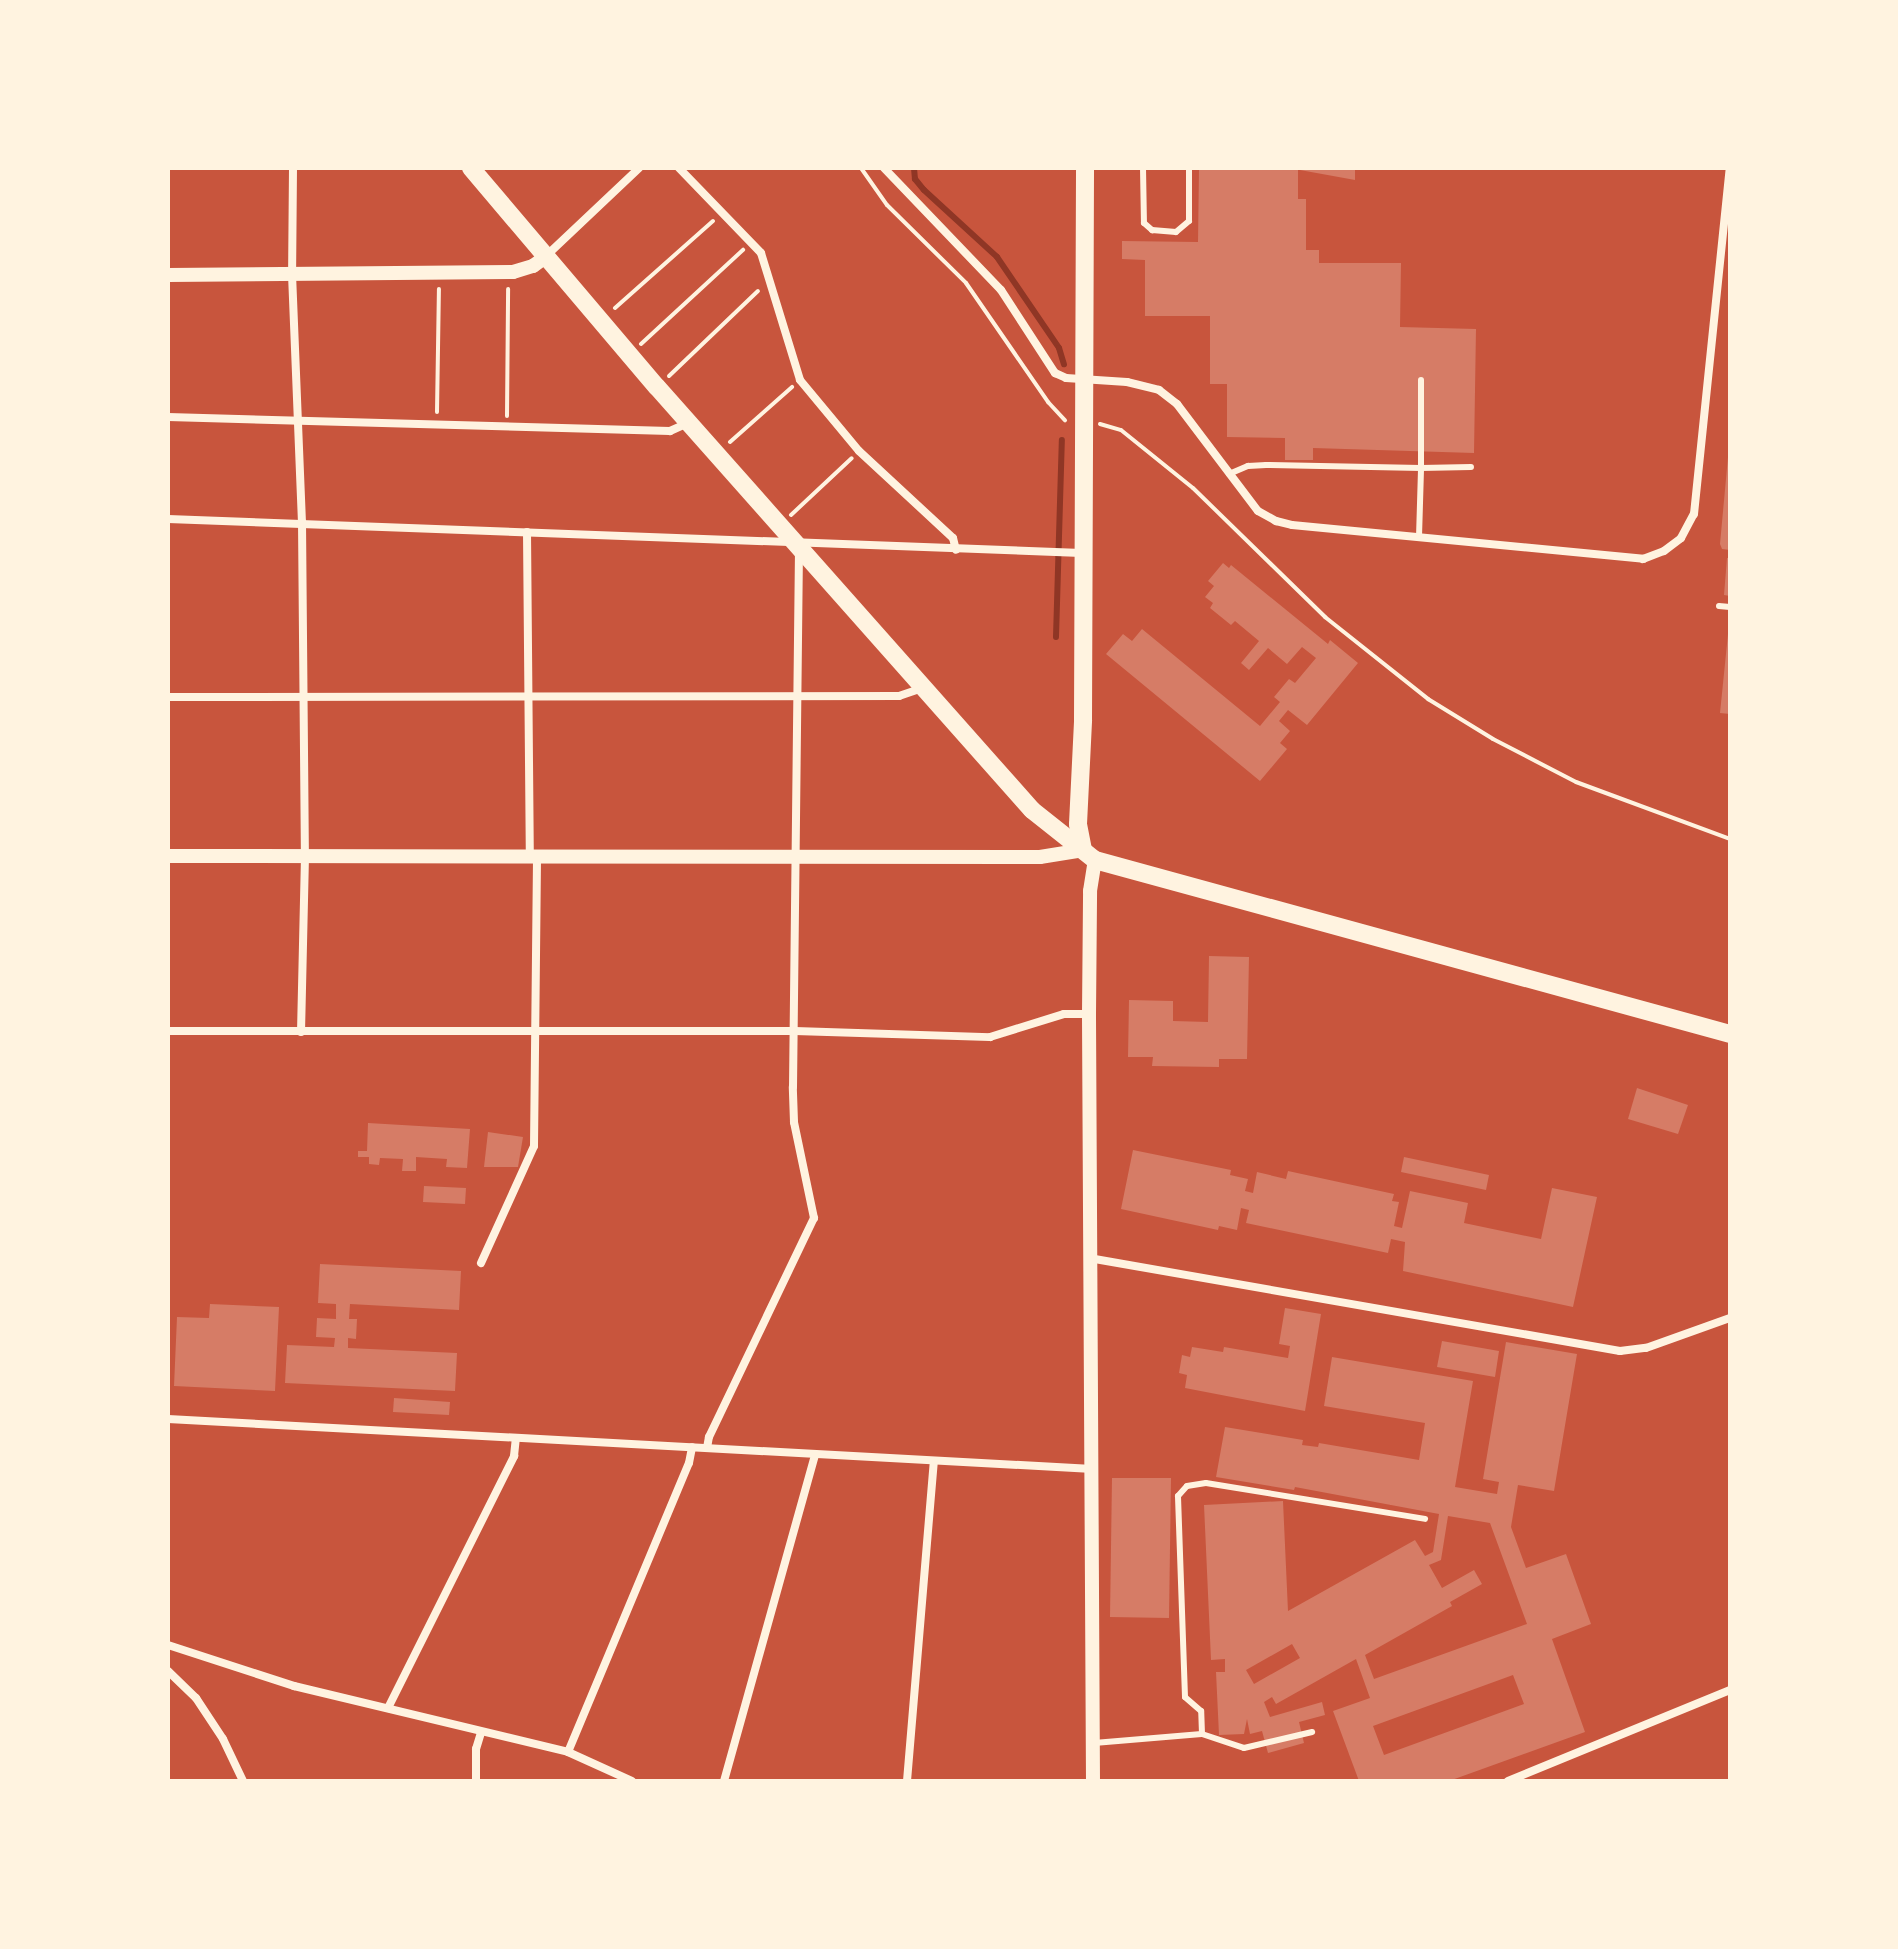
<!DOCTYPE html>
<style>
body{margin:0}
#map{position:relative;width:1898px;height:1949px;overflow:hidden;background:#c8553d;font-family:"Open Sans",sans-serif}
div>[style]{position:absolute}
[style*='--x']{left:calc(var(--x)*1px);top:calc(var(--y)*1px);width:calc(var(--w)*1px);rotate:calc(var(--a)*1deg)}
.stream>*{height:6px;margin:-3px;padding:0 3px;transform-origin:3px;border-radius:3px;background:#8f3625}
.building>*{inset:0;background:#d67c66}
.path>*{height:4px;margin:-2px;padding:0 2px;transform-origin:2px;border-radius:2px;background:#fff3e0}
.service>*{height:6px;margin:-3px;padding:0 3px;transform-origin:3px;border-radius:3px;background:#fff3e0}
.minor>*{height:8px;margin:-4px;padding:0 4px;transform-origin:4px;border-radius:4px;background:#fff3e0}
.tertiary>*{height:14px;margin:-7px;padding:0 7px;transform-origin:7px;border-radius:7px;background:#fff3e0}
.primary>*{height:18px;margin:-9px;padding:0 9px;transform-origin:9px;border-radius:9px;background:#fff3e0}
span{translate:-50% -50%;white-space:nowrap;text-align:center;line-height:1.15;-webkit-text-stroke:8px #fff3e0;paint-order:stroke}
.frame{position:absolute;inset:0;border:170px solid #fff3e0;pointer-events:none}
</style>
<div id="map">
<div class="stream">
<div style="--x:914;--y:168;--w:11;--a:85"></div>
<div style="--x:915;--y:179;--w:14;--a:51"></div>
<div style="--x:924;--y:190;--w:99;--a:42.5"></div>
<div style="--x:997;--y:257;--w:110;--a:55.7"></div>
<div style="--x:1059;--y:348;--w:17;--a:73"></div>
<div style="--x:1056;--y:637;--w:197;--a:-88.3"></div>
</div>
<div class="building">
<div style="clip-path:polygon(1199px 168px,1298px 168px,1298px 199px,1306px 199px,1306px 250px,1319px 250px,1319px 263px,1401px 263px,1400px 327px,1476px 329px,1474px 453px,1313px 448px,1313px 460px,1285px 460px,1285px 438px,1227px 437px,1227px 384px,1210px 384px,1210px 316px,1145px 316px,1145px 260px,1122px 259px,1122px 241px,1198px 242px)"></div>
<div style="clip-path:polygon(1300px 168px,1355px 168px,1355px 180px,1300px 170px)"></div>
<div style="clip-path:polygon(1728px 457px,1730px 457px,1730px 550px,1722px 549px,1720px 544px)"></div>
<div style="clip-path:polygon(1727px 558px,1730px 558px,1730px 596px,1724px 595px)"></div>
<div style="clip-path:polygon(1223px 563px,1229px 568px,1231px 565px,1328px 644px,1330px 640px,1358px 663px,1307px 725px,1288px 710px,1279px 721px,1290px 731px,1280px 743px,1287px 749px,1260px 781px,1106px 654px,1123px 634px,1132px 641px,1142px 629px,1260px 726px,1280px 702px,1274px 697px,1289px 679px,1295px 683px,1316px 658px,1302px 647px,1287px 664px,1268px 648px,1249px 670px,1241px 663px,1259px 641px,1235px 621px,1231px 625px,1210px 608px,1213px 603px,1205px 597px,1214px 586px,1208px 581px)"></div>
<div style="clip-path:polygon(1728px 634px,1730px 634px,1730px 714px,1720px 713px)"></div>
<div style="clip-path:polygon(1209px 956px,1249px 957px,1247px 1059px,1219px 1059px,1219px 1067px,1152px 1066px,1153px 1057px,1128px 1057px,1129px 1000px,1173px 1001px,1173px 1021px,1208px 1022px)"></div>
<div style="clip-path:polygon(1637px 1088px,1688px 1105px,1678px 1134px,1628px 1119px)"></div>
<div style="clip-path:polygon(368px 1123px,470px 1129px,467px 1168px,446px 1167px,447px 1159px,416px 1157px,416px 1171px,402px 1171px,403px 1159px,380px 1158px,379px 1165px,369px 1164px,369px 1157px,358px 1157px,358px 1151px,367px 1151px)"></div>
<div style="clip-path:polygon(488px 1132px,523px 1137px,518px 1167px,484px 1167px)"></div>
<div style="clip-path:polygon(1133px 1150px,1231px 1170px,1230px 1175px,1248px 1179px,1245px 1191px,1253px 1193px,1257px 1172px,1286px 1179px,1288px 1171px,1394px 1194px,1392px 1201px,1399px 1202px,1394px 1226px,1402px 1228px,1410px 1191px,1468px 1203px,1464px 1223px,1541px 1239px,1552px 1188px,1597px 1197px,1573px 1307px,1403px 1271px,1405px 1242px,1391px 1239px,1388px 1253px,1246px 1223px,1249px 1210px,1241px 1208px,1237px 1230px,1219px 1226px,1218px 1230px,1121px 1209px)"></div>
<div style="clip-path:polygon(1404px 1157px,1489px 1175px,1486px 1190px,1401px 1172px)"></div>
<div style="clip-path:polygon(424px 1186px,466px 1188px,465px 1204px,423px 1202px)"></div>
<div style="clip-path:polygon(320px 1264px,461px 1271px,459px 1310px,350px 1304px,349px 1319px,357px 1319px,356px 1339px,348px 1338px,348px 1348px,457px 1353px,455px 1391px,285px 1383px,287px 1345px,334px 1347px,335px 1338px,316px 1337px,317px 1318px,336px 1319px,336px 1304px,318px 1303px)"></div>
<div style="clip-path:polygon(210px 1304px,279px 1307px,275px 1391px,174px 1386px,177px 1317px,209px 1318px)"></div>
<div style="clip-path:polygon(1285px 1308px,1321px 1314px,1305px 1411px,1185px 1388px,1187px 1375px,1179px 1373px,1182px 1355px,1190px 1357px,1192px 1347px,1223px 1352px,1224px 1347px,1288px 1358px,1290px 1346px,1279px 1344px)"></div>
<div style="clip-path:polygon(1442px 1341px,1499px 1351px,1495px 1377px,1437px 1367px)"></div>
<div style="clip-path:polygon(evenodd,1506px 1342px,1577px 1354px,1554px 1491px,1518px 1485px,1511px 1527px,1526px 1568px,1566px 1554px,1591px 1624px,1552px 1639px,1585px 1732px,1449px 1781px,1359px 1781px,1333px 1711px,1370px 1698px,1356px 1659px,1276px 1704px,1272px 1697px,1264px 1702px,1270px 1717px,1322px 1702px,1325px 1715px,1299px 1722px,1304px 1743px,1268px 1753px,1262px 1731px,1250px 1734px,1247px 1719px,1244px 1734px,1219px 1735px,1216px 1672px,1225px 1672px,1225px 1659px,1211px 1660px,1204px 1505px,1283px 1501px,1288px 1611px,1415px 1540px,1425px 1556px,1433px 1552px,1439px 1514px,1295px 1487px,1294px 1490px,1216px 1477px,1225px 1427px,1303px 1440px,1302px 1445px,1318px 1447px,1319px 1443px,1419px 1460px,1425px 1423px,1324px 1406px,1332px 1357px,1473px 1381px,1455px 1487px,1497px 1494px,1499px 1482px,1483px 1479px,1506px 1342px,1448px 1516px,1490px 1523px,1527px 1624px,1374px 1679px,1365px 1655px,1452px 1606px,1450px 1602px,1482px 1584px,1474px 1570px,1442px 1588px,1429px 1565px,1441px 1560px,1448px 1516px,1506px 1342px,1292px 1644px,1300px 1658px,1254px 1684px,1246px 1670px,1292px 1644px,1506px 1342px,1513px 1675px,1524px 1704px,1384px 1755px,1373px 1726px,1513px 1675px)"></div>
<div style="clip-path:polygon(394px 1398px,450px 1402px,449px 1415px,393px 1412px)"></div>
<div style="clip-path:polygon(1112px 1478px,1171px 1478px,1169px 1618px,1110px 1617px)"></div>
</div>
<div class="path">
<div style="--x:861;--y:168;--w:45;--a:54.9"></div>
<div style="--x:887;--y:205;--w:111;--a:44.6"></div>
<div style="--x:966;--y:283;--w:145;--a:55.4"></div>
<div style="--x:1048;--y:402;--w:25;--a:47"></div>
<div style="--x:615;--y:308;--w:131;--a:-41.6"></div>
<div style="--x:641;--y:344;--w:139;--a:-42.7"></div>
<div style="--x:669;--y:376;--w:123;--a:-43.7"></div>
<div style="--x:437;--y:412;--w:123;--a:-89.1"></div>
<div style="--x:507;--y:416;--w:127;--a:-89.5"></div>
<div style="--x:1100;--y:424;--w:22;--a:16"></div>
<div style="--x:1121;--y:430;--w:92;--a:38.9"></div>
<div style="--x:1193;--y:488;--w:185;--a:44.3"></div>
<div style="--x:1325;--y:617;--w:132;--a:38.5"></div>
<div style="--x:1428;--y:699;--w:76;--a:31.6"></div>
<div style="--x:1493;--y:739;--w:93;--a:27.4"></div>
<div style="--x:1576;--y:782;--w:164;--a:20.3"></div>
<div style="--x:730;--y:442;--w:83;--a:-41.6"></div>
<div style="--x:791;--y:515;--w:83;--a:-43.1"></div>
</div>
<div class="service">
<div style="--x:1143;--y:168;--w:55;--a:89"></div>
<div style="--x:1144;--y:223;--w:11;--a:41"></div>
<div style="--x:1152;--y:230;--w:24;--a:5"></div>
<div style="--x:1176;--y:232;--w:17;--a:-40"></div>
<div style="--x:1189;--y:221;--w:53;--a:-90"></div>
<div style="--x:1229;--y:474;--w:21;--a:-23"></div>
<div style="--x:1248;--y:466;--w:18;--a:-3"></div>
<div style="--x:1266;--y:465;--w:155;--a:1.1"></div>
<div style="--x:1421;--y:468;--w:88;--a:-90"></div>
<div style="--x:1419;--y:537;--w:69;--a:-88.3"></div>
<div style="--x:1421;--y:468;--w:50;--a:-1.1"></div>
<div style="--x:1719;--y:606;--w:11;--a:5"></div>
<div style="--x:1202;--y:1734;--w:23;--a:-92"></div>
<div style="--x:1201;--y:1711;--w:21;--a:-139"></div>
<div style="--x:1185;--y:1697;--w:201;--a:-92"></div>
<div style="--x:1178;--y:1496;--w:13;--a:-48"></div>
<div style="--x:1187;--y:1486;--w:19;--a:-9"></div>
<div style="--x:1206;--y:1483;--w:222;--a:9.3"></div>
<div style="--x:1094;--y:1743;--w:108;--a:-4.8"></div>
<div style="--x:1202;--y:1734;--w:44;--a:18.4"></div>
<div style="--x:1244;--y:1748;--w:70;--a:-13.2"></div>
</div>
<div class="minor">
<div style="--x:293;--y:168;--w:106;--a:90.5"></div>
<div style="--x:292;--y:274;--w:248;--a:87.7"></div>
<div style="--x:302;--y:522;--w:334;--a:89.5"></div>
<div style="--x:305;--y:856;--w:176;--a:91.3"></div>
<div style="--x:679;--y:168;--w:118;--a:46"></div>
<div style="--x:761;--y:253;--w:133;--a:72.9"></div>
<div style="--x:800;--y:380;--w:92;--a:50.3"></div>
<div style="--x:859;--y:451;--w:128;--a:42.8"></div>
<div style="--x:953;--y:538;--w:12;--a:76"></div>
<div style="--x:884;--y:168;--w:169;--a:46.2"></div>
<div style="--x:1001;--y:290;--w:99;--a:57"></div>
<div style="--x:1055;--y:373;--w:12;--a:24"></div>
<div style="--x:1066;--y:378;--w:61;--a:3.8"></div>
<div style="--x:1127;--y:382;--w:33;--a:14"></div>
<div style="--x:1159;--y:390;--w:23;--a:38"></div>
<div style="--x:1177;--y:404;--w:134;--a:52.9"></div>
<div style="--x:1258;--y:511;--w:21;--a:29"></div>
<div style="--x:1276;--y:521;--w:16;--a:14"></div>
<div style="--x:1292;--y:525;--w:353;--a:5.5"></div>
<div style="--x:1643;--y:559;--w:22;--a:-21"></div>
<div style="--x:1664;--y:551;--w:21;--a:-37"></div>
<div style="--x:1681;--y:538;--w:27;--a:-62"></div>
<div style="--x:1694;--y:514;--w:348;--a:-84.1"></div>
<div style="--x:545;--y:257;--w:129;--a:-43.4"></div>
<div style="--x:168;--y:417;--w:502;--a:1.6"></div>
<div style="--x:670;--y:431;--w:20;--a:-24"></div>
<div style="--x:168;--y:519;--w:914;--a:2.13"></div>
<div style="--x:527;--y:532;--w:325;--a:89.5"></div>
<div style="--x:168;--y:697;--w:731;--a:-0.08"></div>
<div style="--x:899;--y:696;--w:24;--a:-19"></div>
<div style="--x:168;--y:1031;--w:627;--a:0"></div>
<div style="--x:795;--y:1031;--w:195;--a:1.8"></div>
<div style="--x:990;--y:1037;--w:77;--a:-17.3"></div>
<div style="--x:1064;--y:1014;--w:25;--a:0"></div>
<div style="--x:1089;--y:1258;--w:539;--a:9.93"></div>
<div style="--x:1620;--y:1351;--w:26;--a:-7"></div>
<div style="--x:1646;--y:1348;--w:89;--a:-19.7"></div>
<div style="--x:481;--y:1263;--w:128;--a:-65.6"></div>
<div style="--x:534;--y:1146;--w:289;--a:-89.4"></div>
<div style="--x:168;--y:1419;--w:926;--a:3.09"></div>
<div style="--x:707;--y:1448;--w:11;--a:-80"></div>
<div style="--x:709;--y:1437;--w:243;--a:-64.4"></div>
<div style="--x:814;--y:1218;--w:98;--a:-101.8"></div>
<div style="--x:794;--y:1122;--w:35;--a:-92"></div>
<div style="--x:793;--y:1087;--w:535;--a:-89.36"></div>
<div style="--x:168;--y:1645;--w:133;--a:18"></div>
<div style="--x:294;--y:1686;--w:282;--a:13.5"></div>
<div style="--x:568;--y:1752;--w:70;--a:24.4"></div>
<div style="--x:168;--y:1671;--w:39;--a:44"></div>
<div style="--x:196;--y:1698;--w:49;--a:56.6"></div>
<div style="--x:223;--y:1739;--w:47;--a:64.5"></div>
<div style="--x:388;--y:1708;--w:282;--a:-63.4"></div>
<div style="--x:514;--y:1456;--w:18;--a:-84"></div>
<div style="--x:568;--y:1752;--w:313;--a:-67.3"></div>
<div style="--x:689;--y:1463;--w:16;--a:-79"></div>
<div style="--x:476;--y:1781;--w:32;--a:-90"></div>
<div style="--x:476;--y:1749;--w:17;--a:-73"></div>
<div style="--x:724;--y:1781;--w:338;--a:-74.4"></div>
<div style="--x:907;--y:1781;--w:320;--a:-85.2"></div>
<div style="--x:1508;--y:1781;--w:240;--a:-22.3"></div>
</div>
<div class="tertiary">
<div style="--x:168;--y:275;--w:345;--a:-0.5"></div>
<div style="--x:513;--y:272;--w:21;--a:-17"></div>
<div style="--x:533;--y:266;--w:14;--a:-36"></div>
<div style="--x:168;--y:856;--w:872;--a:0.07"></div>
<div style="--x:1040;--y:857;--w:44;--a:-9.2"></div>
<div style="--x:1093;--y:1781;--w:767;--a:-90.3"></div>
<div style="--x:1089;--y:1014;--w:123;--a:-89.5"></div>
<div style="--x:1090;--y:891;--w:31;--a:-81"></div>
</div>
<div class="primary">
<div style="--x:471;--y:168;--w:287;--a:49.7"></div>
<div style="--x:657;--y:387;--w:565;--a:48.44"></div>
<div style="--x:1032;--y:810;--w:80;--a:38.4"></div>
<div style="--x:1095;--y:860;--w:658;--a:15.32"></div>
<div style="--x:1083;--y:850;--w:26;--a:-101"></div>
<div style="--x:1078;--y:824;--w:104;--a:-87.2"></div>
<div style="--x:1083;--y:720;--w:552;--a:-89.79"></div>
</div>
<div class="frame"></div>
</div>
